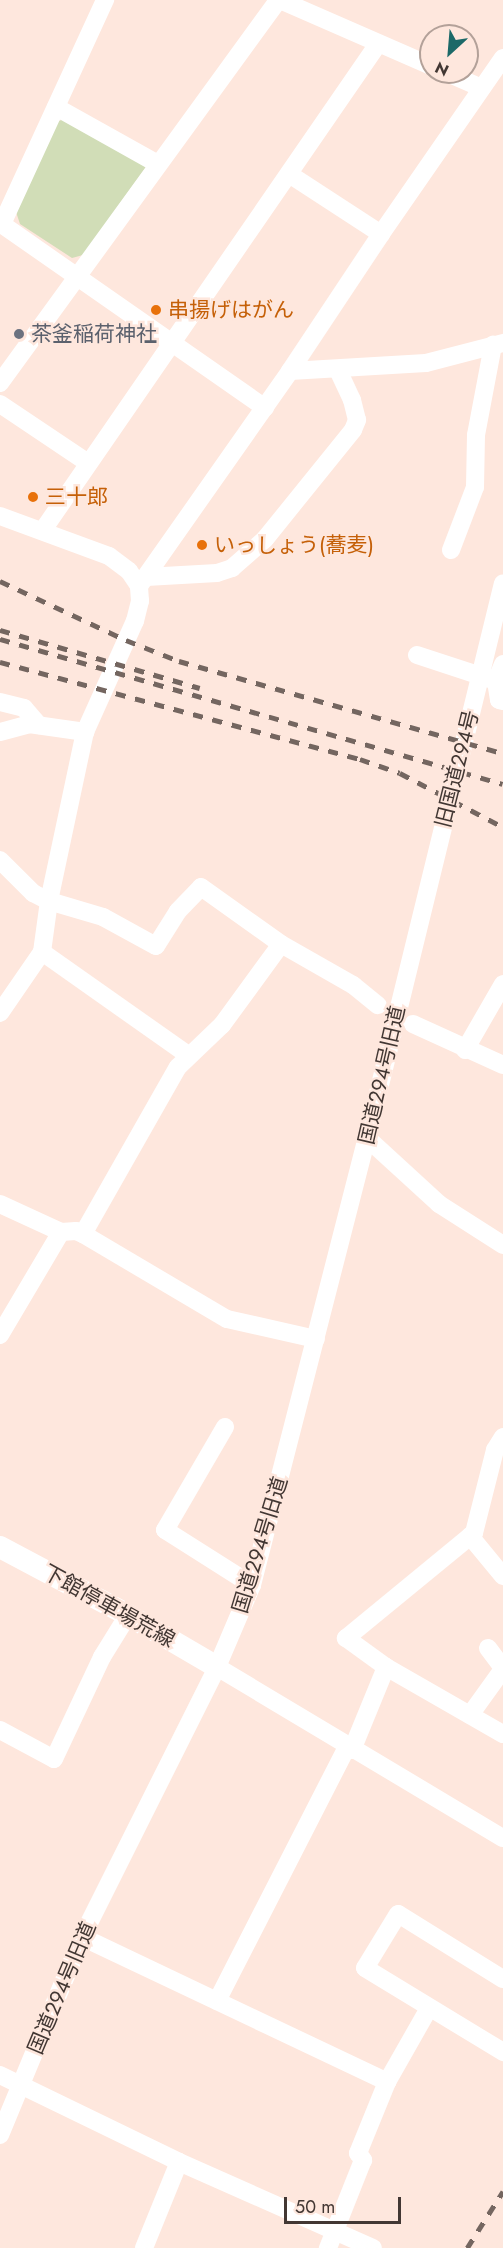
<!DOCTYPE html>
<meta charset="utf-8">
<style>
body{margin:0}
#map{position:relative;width:503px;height:2248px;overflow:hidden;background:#fee7dd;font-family:Jost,"Noto Sans JP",sans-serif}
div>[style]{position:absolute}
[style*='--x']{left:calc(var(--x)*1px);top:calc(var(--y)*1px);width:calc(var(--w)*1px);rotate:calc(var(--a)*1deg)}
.green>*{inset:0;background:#d1ddb7}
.minor>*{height:18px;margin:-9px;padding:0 9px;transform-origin:9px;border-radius:9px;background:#fff}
.major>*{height:22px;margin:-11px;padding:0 11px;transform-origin:11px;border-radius:11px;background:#fff}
.rail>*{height:4.5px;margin-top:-2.25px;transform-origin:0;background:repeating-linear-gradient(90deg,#746660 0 10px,transparent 0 20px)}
.dots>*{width:16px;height:16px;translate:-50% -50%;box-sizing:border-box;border:3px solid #fee7dd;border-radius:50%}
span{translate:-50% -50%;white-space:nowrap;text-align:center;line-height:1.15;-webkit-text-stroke:5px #fee7dd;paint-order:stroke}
.food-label{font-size:21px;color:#c56008}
.left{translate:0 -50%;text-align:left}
.worship-label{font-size:21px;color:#5b616d}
.street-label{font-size:21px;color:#423733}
.north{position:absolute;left:419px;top:24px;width:60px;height:60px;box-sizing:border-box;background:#fee7dd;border:2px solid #b3a199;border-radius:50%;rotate:206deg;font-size:16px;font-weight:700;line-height:24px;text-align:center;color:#423733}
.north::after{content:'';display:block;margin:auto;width:21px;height:27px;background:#1c6968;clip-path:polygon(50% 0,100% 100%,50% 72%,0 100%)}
.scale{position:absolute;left:284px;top:2197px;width:117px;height:27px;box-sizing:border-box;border:3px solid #423733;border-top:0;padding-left:8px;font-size:18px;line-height:21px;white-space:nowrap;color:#423733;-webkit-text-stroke:4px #fee7dd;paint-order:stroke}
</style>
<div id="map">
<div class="green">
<div style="clip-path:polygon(67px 118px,146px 167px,83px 255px,72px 258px,20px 224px,15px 209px,56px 122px)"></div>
</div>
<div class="minor">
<div style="--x:280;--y:0;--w:165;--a:23.6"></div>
<div style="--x:445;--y:72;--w:40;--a:23.4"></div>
<div style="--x:56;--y:107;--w:117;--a:29.2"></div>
<div style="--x:289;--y:174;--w:110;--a:33.1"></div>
<div style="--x:0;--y:223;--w:323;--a:34.9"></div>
<div style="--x:2;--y:224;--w:247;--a:-65.3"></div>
<div style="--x:290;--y:371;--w:136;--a:-3.4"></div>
<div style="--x:426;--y:363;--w:80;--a:-14.6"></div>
<div style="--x:0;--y:383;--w:473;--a:-54"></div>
<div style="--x:0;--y:404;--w:106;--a:33.8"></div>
<div style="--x:0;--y:516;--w:116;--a:20.2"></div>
<div style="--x:109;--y:556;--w:25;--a:37"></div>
<div style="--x:129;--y:571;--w:18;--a:56"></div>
<div style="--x:43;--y:530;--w:590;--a:-55.42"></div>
<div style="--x:451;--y:550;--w:67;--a:-69.1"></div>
<div style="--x:475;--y:487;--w:52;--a:-88.9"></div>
<div style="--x:476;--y:435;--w:92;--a:-79.3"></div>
<div style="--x:146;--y:577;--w:71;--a:-3.2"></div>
<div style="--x:217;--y:573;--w:16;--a:-18"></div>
<div style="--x:232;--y:568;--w:44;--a:-41.3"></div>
<div style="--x:265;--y:539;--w:140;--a:-51.1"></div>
<div style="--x:353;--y:430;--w:11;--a:-68"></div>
<div style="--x:357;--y:420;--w:21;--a:-104"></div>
<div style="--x:352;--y:400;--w:33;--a:-115"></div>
<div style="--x:417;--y:655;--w:83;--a:18.2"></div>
<div style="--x:503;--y:664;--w:18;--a:112"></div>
<div style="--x:496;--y:681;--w:19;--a:81"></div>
<div style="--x:499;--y:700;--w:4;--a:14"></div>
<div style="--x:0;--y:702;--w:25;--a:14"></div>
<div style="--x:24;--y:708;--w:23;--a:49"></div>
<div style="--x:0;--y:732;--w:30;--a:-15"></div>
<div style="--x:29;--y:724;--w:57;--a:8.1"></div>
<div style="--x:0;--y:860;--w:47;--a:45"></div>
<div style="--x:33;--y:893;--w:18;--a:27"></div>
<div style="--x:49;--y:901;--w:56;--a:16.5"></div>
<div style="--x:103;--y:917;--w:60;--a:28.7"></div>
<div style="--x:156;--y:946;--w:41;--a:-57.8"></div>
<div style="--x:178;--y:911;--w:33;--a:-46"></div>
<div style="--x:201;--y:887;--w:98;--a:35.5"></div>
<div style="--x:281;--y:944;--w:83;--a:29.7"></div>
<div style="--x:353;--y:985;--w:32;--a:39"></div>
<div style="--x:42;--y:952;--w:179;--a:35.2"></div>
<div style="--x:0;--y:1013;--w:74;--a:-55.5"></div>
<div style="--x:42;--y:952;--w:51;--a:-82.2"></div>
<div style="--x:49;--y:901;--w:173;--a:-78"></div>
<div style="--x:85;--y:732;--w:122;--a:-65.8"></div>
<div style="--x:135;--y:621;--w:21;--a:-76"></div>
<div style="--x:140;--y:601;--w:15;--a:-94"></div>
<div style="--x:139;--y:586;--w:263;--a:-54.9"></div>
<div style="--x:290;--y:371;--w:164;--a:-56.4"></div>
<div style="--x:381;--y:234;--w:214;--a:-55.3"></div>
<div style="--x:413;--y:1024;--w:99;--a:24.5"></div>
<div style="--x:465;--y:1050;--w:76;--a:-60.1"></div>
<div style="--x:367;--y:1138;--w:98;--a:42.5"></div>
<div style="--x:439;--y:1204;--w:76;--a:32.6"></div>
<div style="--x:0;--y:1204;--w:67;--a:24.7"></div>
<div style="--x:61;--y:1232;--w:15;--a:-4"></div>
<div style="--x:76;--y:1231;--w:8;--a:23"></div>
<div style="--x:83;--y:1234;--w:167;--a:30.6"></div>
<div style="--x:227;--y:1319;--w:91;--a:12.7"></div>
<div style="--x:83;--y:1234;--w:192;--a:-60.4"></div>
<div style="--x:178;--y:1067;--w:61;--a:-43.7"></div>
<div style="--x:222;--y:1025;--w:100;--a:-53.9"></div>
<div style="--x:0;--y:1335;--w:120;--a:-59.4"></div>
<div style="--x:225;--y:1427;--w:119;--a:120.2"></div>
<div style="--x:165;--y:1530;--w:103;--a:32.3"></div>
<div style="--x:503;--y:1437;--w:15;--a:122"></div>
<div style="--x:495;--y:1450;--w:86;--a:104.2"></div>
<div style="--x:474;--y:1533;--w:166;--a:140.6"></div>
<div style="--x:346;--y:1638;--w:49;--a:35.9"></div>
<div style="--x:386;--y:1667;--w:135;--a:29.8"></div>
<div style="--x:470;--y:1536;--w:52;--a:50.5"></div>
<div style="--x:488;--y:1648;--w:25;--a:53"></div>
<div style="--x:217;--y:1667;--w:333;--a:30.9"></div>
<div style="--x:470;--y:1715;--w:57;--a:-54.3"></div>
<div style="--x:0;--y:1730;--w:61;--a:28.2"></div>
<div style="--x:54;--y:1759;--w:113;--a:-64.8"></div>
<div style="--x:102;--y:1657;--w:49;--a:-58.2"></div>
<div style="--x:352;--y:1750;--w:90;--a:-67.7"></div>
<div style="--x:82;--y:1937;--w:338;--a:25.4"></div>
<div style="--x:387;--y:2082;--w:77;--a:112.2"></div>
<div style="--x:358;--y:2153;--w:9;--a:54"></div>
<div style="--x:363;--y:2160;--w:95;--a:111.7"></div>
<div style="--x:503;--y:1979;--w:123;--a:-148.2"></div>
<div style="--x:398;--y:1914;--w:63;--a:121.4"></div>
<div style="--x:365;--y:1968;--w:162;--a:31.3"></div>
<div style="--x:217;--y:2001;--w:285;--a:-62.9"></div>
<div style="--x:0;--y:2075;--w:199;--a:25.9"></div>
<div style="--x:179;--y:2162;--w:212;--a:23.9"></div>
<div style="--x:387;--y:2082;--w:85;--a:-60.4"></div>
<div style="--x:0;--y:2135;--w:214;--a:-67.5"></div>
<div style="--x:82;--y:1937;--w:302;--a:-63.4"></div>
<div style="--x:217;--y:1667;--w:89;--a:-66.9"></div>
<div style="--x:252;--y:1585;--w:462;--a:-75.6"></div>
<div style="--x:367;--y:1138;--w:571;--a:-76.23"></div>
<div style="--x:144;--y:2248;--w:93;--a:-67.9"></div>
</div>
<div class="major">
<div style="--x:0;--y:1547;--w:145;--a:28"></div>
<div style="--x:128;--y:1615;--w:103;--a:30.3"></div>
</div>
<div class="rail">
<div style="--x:0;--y:581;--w:139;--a:25.1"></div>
<div style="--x:126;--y:640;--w:57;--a:21.6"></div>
<div style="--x:179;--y:661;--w:337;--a:15.9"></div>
<div style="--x:0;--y:630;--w:208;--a:16.2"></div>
<div style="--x:0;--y:639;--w:523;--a:16.08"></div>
<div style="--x:0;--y:662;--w:373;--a:15.1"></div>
<div style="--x:360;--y:759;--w:42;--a:19.3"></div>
<div style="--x:400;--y:773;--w:116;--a:27.7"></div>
<div style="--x:467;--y:2248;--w:67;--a:-57.7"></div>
</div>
<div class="dots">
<div style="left:156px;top:310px;background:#e8710a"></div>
<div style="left:19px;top:334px;background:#6b7280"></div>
<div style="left:33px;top:497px;background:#e8710a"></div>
<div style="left:202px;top:545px;background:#e8710a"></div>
</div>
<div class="food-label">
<span class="left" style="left:168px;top:310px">串揚げはがん</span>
<span class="left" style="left:45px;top:497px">三十郎</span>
<span class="left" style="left:214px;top:545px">いっしょう(蕎麦)</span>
</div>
<div class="worship-label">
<span class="left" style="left:31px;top:334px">茶釜稲荷神社</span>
</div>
<div class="street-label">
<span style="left:457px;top:769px;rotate:-76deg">旧国道294号</span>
<span style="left:382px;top:1075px;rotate:-77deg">国道294号旧道</span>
<span style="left:260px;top:1545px;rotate:-73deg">国道294号旧道</span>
<span style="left:109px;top:1606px;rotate:29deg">下館停車場荒線</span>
<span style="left:62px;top:1988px;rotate:-67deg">国道294号旧道</span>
</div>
<div class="north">N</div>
<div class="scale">50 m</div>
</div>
